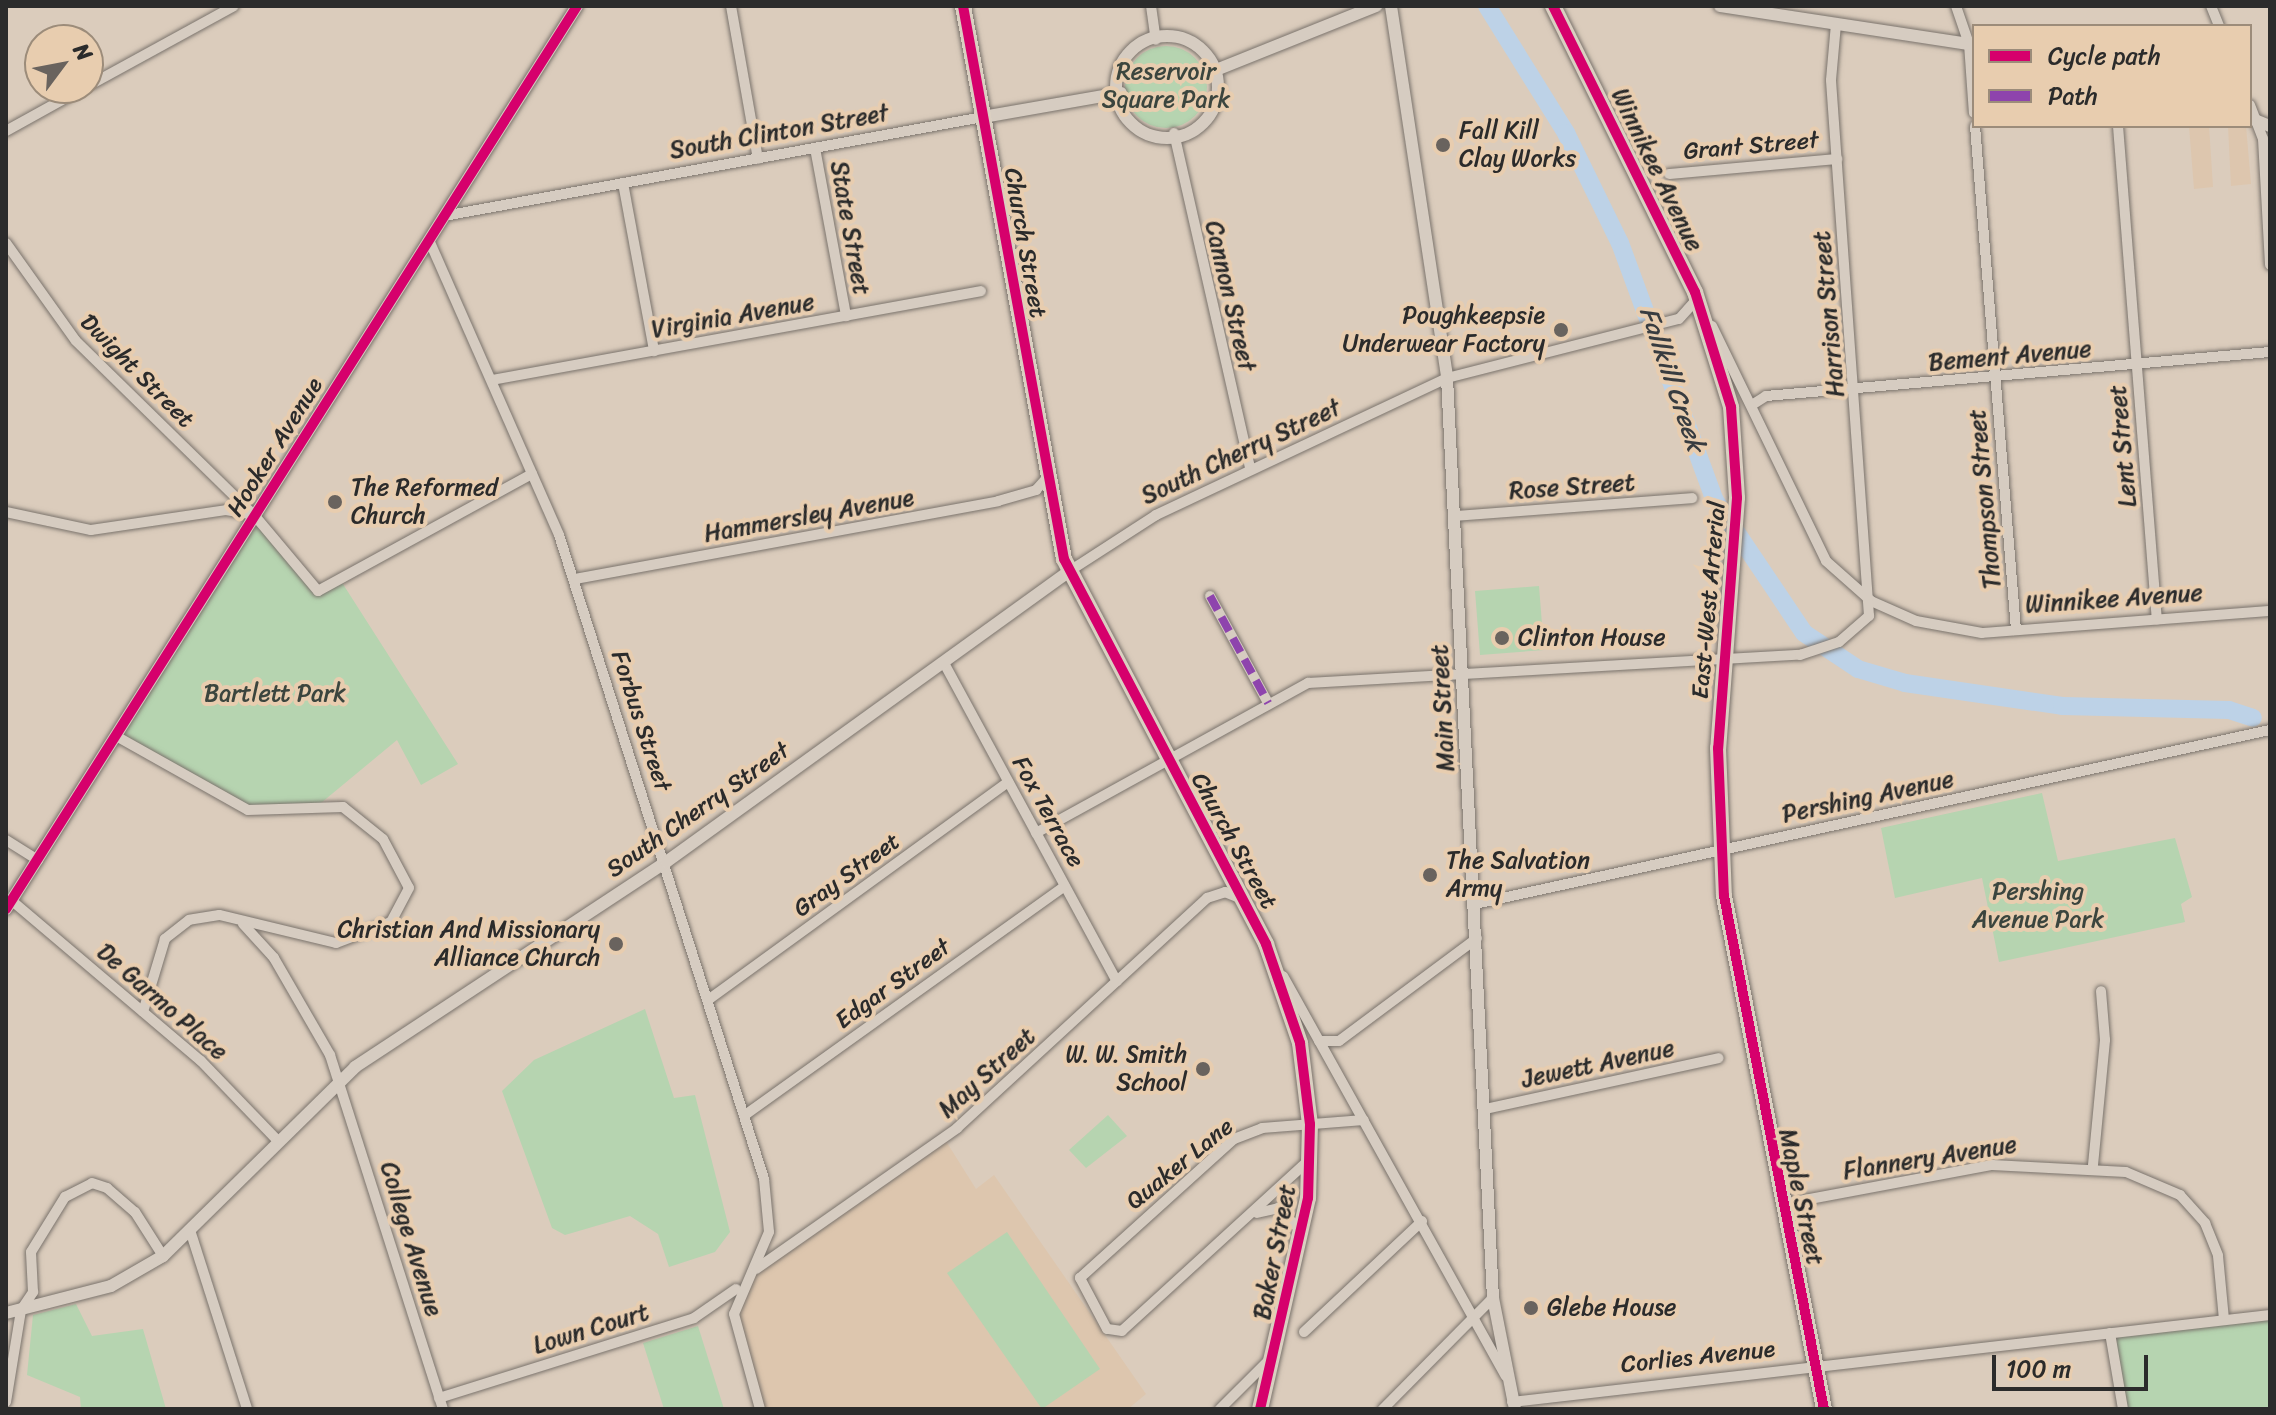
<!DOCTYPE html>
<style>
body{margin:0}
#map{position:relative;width:2276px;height:1415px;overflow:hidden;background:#dbccbc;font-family:Sriracha,sans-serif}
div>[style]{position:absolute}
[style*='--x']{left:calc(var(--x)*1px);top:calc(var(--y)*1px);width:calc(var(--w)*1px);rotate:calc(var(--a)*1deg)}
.built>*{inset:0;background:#ddc6ae}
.green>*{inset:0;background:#b6d4b0}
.round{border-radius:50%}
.river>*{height:18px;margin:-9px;padding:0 9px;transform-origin:9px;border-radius:9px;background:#bdd2e7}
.roads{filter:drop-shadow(0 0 2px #7a736c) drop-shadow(0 0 2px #7a736c)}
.minor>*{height:10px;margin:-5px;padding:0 5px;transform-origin:5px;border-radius:5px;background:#d6ccc1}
.tertiary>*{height:12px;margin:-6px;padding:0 6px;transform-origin:6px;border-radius:6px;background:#d6ccc1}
.tertiary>.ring{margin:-6px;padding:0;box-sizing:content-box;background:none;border:12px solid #d6ccc1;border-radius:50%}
.trunk>*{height:16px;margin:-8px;padding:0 8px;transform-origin:8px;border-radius:8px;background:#dacfc1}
.quiet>*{height:8px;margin-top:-4px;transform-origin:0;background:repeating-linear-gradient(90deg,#8e44ad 0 16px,transparent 0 24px)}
.cycleway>*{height:10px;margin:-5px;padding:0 5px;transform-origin:5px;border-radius:5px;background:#d6006c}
.dots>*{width:22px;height:22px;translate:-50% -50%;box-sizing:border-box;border:4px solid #e8cdaf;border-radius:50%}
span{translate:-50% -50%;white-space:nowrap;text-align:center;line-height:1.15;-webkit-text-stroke:8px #e8cdaf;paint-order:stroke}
.park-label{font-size:24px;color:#3b453e}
.poi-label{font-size:24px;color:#2b2b2b}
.left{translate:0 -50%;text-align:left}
.right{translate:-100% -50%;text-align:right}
.street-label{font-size:24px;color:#2b2b2b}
.water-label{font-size:26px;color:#383c40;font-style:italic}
.frame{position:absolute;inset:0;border:8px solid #2b2b2b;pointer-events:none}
.legend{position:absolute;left:1972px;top:24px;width:280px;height:104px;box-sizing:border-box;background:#e8cdaf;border:2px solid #9c8c7a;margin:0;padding:10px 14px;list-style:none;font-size:24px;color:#2b2b2b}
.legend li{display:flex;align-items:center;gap:16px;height:40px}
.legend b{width:40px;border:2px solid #9c8c7a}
.north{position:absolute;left:24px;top:24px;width:80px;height:80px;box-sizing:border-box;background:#e8cdaf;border:2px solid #9c8c7a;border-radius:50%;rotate:58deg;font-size:22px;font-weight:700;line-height:32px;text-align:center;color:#2b2b2b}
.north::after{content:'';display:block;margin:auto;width:28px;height:36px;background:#69635e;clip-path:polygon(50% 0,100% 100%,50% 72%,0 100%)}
.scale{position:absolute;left:1992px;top:1355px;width:156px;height:36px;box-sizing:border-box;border:4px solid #2b2b2b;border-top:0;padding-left:10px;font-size:24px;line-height:28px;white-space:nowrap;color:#2b2b2b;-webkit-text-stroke:6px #e8cdaf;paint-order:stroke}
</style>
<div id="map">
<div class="built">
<div style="clip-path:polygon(2189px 126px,2209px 126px,2213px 187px,2194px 189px)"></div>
<div style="clip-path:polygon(2228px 126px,2246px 126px,2251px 184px,2231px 186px)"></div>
<div style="clip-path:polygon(944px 1138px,976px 1189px,994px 1175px,1146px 1394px,1128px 1409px,760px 1409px,734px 1314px,744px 1280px)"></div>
</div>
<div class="green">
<div class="round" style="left:1125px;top:46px;width:82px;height:82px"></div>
<div style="clip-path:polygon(255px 516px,312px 587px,341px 581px,458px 764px,421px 785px,397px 740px,321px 803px,255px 811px,116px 736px)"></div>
<div style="clip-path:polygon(1539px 586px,1544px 650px,1480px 655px,1475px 591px)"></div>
<div style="clip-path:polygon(2042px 793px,2058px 861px,2175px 838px,2192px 897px,2181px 904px,2185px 922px,1999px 962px,1982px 878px,1895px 898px,1881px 828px)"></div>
<div style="clip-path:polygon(645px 1009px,674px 1098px,695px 1095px,730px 1232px,715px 1252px,669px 1267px,658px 1234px,630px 1216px,565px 1235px,552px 1228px,502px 1091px,534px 1060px)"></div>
<div style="clip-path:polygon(1108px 1115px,1127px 1136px,1086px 1168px,1069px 1150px)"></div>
<div style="clip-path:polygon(1007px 1232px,1100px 1369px,1042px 1409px,947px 1273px)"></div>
<div style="clip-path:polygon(76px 1304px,92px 1336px,143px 1329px,166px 1409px,81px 1409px,80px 1397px,27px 1375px,33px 1315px)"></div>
<div style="clip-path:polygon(2270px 1315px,2270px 1409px,2123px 1409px,2110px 1333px)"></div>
<div style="clip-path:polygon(698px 1326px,724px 1409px,664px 1409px,643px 1343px)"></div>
</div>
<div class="river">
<div style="--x:1487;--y:6;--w:150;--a:58.1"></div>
<div style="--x:1566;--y:133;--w:123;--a:63.9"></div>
<div style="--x:1620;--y:243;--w:273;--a:69.8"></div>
<div style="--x:1714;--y:499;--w:161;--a:56.1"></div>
<div style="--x:1804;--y:633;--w:65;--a:33.7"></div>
<div style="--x:1858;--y:669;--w:49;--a:16.6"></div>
<div style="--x:1905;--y:683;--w:159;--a:8.3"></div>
<div style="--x:2062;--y:706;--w:167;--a:1.4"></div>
<div style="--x:2229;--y:710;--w:25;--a:18"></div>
</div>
<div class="roads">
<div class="minor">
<div style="--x:731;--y:6;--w:155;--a:80"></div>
<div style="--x:1151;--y:6;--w:34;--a:82"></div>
<div style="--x:1956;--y:6;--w:40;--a:71.1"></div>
<div style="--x:1969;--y:44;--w:69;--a:85.9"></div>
<div style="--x:2211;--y:6;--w:22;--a:68"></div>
<div style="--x:88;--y:86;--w:166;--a:-28.7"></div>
<div style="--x:2250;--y:105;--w:36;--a:69"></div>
<div style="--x:2263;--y:139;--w:126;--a:86.8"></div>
<div style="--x:1975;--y:126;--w:506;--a:85.35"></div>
<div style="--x:2118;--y:126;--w:495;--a:85.5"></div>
<div style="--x:6;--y:131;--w:89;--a:-28.9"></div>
<div style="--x:1174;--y:133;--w:344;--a:77.2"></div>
<div style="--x:815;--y:148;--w:171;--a:79.5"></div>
<div style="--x:1669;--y:174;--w:169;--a:-5.1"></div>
<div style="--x:623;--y:183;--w:171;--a:79.5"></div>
<div style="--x:444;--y:216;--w:548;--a:-10.41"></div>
<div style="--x:429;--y:240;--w:322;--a:66.2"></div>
<div style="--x:559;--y:535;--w:676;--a:72.34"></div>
<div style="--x:764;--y:1179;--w:53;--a:84.6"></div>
<div style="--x:769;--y:1232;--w:89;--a:113.1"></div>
<div style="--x:734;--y:1314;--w:98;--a:74.7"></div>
<div style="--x:6;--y:243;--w:120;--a:54.5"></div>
<div style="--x:76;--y:341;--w:250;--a:44.4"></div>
<div style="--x:255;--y:516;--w:98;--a:50"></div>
<div style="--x:318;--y:591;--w:244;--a:-28.7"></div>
<div style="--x:1712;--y:326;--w:261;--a:64.1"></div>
<div style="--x:1826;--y:561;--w:60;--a:41.6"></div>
<div style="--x:1871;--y:601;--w:49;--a:24"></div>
<div style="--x:1916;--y:621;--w:67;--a:10.3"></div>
<div style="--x:1982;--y:633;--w:289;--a:-4.4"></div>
<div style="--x:492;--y:380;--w:497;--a:-10.3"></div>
<div style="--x:1755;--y:403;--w:13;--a:-32"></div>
<div style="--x:1766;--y:396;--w:506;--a:-4.99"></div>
<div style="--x:6;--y:512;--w:87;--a:12"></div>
<div style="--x:91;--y:530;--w:136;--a:-8.4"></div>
<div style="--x:226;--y:510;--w:27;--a:10"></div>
<div style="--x:1455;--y:516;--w:238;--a:-4.3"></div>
<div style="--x:1068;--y:572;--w:105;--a:-32.9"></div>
<div style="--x:1156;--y:515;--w:322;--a:-25.2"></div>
<div style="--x:1447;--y:378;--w:239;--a:-14.3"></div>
<div style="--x:1679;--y:319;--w:27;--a:-48"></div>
<div style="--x:575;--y:579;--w:430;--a:-10.4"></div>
<div style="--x:998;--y:501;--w:40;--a:-16"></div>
<div style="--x:1036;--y:490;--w:13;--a:-48"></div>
<div style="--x:1210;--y:596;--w:122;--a:61.5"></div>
<div style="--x:944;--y:663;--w:362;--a:61.5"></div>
<div style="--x:116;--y:736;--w:151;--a:29.3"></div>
<div style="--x:248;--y:810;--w:95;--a:-1.8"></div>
<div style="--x:343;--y:807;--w:51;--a:38.7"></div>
<div style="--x:383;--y:839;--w:55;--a:62"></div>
<div style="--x:409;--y:888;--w:38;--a:118"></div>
<div style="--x:391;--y:922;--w:59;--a:159.1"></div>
<div style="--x:336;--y:943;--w:120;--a:-166.5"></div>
<div style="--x:219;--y:915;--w:30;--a:171"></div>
<div style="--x:189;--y:920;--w:31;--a:142"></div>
<div style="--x:165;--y:939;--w:76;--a:106.8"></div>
<div style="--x:1036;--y:833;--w:311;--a:-28.9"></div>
<div style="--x:1308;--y:683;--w:493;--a:-3.3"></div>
<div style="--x:1800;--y:655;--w:41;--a:-18.4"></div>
<div style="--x:1839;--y:642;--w:40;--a:-41"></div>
<div style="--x:1869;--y:616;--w:537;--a:-94.06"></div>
<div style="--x:1831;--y:80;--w:56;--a:-84.9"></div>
<div style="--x:6;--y:840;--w:38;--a:32"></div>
<div style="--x:11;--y:900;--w:249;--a:40.3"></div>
<div style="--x:201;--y:1061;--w:112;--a:46.1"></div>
<div style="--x:1475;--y:904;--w:814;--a:-12.35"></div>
<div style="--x:243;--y:924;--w:46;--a:47.6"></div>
<div style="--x:274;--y:958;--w:112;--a:60"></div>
<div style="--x:330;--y:1055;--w:372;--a:72.3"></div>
<div style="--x:1283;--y:976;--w:458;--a:60.9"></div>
<div style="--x:708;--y:1000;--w:371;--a:-36"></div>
<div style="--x:1319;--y:1041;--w:20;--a:0"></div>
<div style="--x:1339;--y:1041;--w:172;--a:-36.7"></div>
<div style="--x:1485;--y:1109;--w:239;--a:-12.3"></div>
<div style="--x:745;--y:1115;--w:393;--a:-35.6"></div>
<div style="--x:1309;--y:1160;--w:253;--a:137.6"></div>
<div style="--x:1122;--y:1331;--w:15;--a:-172"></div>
<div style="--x:1107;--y:1329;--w:58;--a:-117.9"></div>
<div style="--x:1080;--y:1278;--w:207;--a:-42.1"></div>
<div style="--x:1234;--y:1139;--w:30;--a:-21"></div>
<div style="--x:1262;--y:1128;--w:102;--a:-4.5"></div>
<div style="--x:2093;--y:1165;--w:126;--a:-84.5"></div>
<div style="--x:2105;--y:1040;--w:49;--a:-94.7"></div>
<div style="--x:1783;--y:1204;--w:213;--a:-10.6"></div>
<div style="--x:1992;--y:1165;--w:134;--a:3"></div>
<div style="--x:2126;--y:1172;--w:59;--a:23.1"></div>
<div style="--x:2180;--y:1195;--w:38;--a:48"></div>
<div style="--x:2205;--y:1223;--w:35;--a:68"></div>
<div style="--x:2218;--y:1256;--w:64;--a:84.6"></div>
<div style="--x:1257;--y:1213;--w:22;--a:-13"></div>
<div style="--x:1278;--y:1208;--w:33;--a:45"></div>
<div style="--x:190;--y:1230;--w:188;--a:72.3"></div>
<div style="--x:756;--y:1269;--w:246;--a:-35"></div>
<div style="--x:957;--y:1128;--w:340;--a:-42.6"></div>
<div style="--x:1207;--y:898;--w:19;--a:-18"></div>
<div style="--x:1225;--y:892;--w:18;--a:22"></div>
<div style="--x:1304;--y:1332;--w:162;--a:-43.2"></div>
<div style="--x:2110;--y:1333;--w:77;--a:80.3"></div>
<div style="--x:439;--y:1398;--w:267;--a:-17.4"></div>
<div style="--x:694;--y:1318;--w:51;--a:-34.6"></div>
<div style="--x:6;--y:1402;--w:93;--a:-80.7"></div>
<div style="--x:21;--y:1310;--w:22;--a:-56"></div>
<div style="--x:33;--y:1292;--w:40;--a:-92.9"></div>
<div style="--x:31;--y:1252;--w:65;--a:-58.3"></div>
<div style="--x:65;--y:1197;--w:30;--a:-27"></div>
<div style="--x:92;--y:1183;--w:16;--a:18"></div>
<div style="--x:107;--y:1188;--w:37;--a:41"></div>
<div style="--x:135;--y:1212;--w:52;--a:57.5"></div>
<div style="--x:1512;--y:1402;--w:763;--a:-6.55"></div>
<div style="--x:1220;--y:1409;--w:69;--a:-45"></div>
<div style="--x:1383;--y:1409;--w:156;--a:-45.3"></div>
</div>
<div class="tertiary">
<div style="--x:1391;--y:6;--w:376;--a:81.4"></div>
<div style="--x:1447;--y:378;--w:921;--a:87.14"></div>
<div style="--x:1493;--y:1298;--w:113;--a:78.8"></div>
<div style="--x:1720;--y:6;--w:257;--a:8.7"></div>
<div class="ring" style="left:1116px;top:36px;width:90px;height:90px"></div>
<div style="--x:1211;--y:72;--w:178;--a:-21.8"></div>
<div style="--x:983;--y:117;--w:140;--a:-9.9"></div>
<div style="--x:2250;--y:118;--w:22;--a:22"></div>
<div style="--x:6;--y:909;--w:1068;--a:-57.69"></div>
<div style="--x:6;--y:1313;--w:108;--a:-14.4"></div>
<div style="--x:111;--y:1286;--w:60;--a:-30"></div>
<div style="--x:163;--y:1256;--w:269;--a:-44.5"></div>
<div style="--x:355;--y:1067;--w:372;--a:-33.4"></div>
<div style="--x:666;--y:862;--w:496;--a:-35.8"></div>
</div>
<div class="trunk">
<div style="--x:963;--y:6;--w:562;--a:79.65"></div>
<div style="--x:1064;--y:559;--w:435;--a:62.3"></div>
<div style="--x:1266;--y:944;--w:105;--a:71"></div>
<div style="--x:1300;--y:1043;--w:82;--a:83"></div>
<div style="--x:1310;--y:1124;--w:74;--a:91.5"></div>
<div style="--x:1308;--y:1198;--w:216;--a:102.8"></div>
<div style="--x:1553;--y:6;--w:319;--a:63.6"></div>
<div style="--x:1695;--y:292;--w:121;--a:72.6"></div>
<div style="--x:1731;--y:407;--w:91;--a:86.2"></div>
<div style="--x:1737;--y:498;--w:251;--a:94.3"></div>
<div style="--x:1718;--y:748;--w:148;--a:87.7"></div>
<div style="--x:1724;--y:896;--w:523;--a:78.97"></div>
</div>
</div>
<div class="quiet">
<div style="--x:1210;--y:596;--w:122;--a:61.5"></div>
</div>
<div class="cycleway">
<div style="--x:963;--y:6;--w:562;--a:79.65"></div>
<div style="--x:1064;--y:559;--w:435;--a:62.3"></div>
<div style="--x:1266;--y:944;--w:105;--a:71"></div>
<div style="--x:1300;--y:1043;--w:82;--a:83"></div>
<div style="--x:1310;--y:1124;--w:74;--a:91.5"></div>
<div style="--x:1308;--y:1198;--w:216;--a:102.8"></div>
<div style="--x:1553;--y:6;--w:319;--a:63.6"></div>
<div style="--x:1695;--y:292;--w:121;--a:72.6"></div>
<div style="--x:1731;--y:407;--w:91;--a:86.2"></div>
<div style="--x:1737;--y:498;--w:251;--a:94.3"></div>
<div style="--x:1718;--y:748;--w:148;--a:87.7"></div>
<div style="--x:1724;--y:896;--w:523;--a:78.97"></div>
<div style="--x:6;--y:909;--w:1068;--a:-57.69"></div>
</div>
<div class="dots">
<div style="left:1443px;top:145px;background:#69635e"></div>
<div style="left:1561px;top:330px;background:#69635e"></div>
<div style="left:335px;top:502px;background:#69635e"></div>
<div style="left:1502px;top:638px;background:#69635e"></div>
<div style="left:1430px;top:875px;background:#69635e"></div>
<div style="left:616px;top:944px;background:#69635e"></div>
<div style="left:1203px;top:1069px;background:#69635e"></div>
<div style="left:1531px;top:1308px;background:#69635e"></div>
</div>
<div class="park-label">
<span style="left:1166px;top:86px">Reservoir<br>Square Park</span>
<span style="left:275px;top:694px">Bartlett Park</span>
<span style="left:2038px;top:906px">Pershing<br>Avenue Park</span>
</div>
<div class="poi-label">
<span class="left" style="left:1459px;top:145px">Fall Kill<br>Clay Works</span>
<span class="right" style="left:1545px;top:330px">Poughkeepsie<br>Underwear Factory</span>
<span class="left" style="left:351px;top:502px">The Reformed<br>Church</span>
<span class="left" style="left:1518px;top:638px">Clinton House</span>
<span class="left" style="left:1446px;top:875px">The Salvation<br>Army</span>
<span class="right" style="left:600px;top:944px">Christian And Missionary<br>Alliance Church</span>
<span class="right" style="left:1187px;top:1069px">W. W. Smith<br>School</span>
<span class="left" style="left:1547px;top:1308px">Glebe House</span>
</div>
<div class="street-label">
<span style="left:779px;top:132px;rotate:-10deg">South Clinton Street</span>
<span style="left:1751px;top:146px;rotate:-5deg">Grant Street</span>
<span style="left:1657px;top:170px;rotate:64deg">Winnikee Avenue</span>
<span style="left:850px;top:228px;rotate:80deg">State Street</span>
<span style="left:1025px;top:243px;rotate:80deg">Church Street</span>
<span style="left:1230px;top:296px;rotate:77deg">Cannon Street</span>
<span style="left:1829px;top:314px;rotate:-95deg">Harrison Street</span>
<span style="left:733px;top:316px;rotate:-10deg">Virginia Avenue</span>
<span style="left:2010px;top:356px;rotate:-5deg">Bement Avenue</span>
<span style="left:137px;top:371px;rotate:45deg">Dwight Street</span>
<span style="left:2123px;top:446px;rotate:-95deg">Lent Street</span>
<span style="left:275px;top:447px;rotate:-58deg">Hooker Avenue</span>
<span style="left:1241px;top:452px;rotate:-25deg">South Cherry Street</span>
<span style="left:1572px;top:487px;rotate:-4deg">Rose Street</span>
<span style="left:1985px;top:499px;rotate:-95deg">Thompson Street</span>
<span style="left:809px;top:516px;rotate:-10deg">Hammersley Avenue</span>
<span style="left:2114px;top:599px;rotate:-4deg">Winnikee Avenue</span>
<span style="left:1709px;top:600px;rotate:-85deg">East-West Arterial</span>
<span style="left:1443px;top:708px;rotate:-93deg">Main Street</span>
<span style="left:641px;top:721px;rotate:72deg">Forbus Street</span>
<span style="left:1868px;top:797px;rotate:-12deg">Pershing Avenue</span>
<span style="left:698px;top:810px;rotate:-35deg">South Cherry Street</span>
<span style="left:1048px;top:812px;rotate:61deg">Fox Terrace</span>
<span style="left:1234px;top:841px;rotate:61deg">Church Street</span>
<span style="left:847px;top:875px;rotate:-36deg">Gray Street</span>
<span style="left:893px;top:984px;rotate:-36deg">Edgar Street</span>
<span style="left:162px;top:1002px;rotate:41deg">De Garmo Place</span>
<span style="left:1598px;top:1064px;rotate:-12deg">Jewett Avenue</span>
<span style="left:987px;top:1073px;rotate:-42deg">May Street</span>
<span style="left:1930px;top:1158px;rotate:-9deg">Flannery Avenue</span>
<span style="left:1180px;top:1164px;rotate:-39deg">Quaker Lane</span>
<span style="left:1801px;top:1197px;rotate:78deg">Maple Street</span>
<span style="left:411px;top:1239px;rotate:73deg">College Avenue</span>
<span style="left:1275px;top:1252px;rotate:-79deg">Baker Street</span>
<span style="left:591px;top:1329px;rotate:-17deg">Lown Court</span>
<span style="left:1698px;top:1357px;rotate:-6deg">Corlies Avenue</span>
</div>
<div class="water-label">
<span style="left:1672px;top:379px;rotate:71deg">Fallkill Creek</span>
</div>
<div class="frame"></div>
<ul class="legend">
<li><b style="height:10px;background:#d6006c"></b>Cycle path</li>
<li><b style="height:10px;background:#8e44ad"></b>Path</li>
</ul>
<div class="north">N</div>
<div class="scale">100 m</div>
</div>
